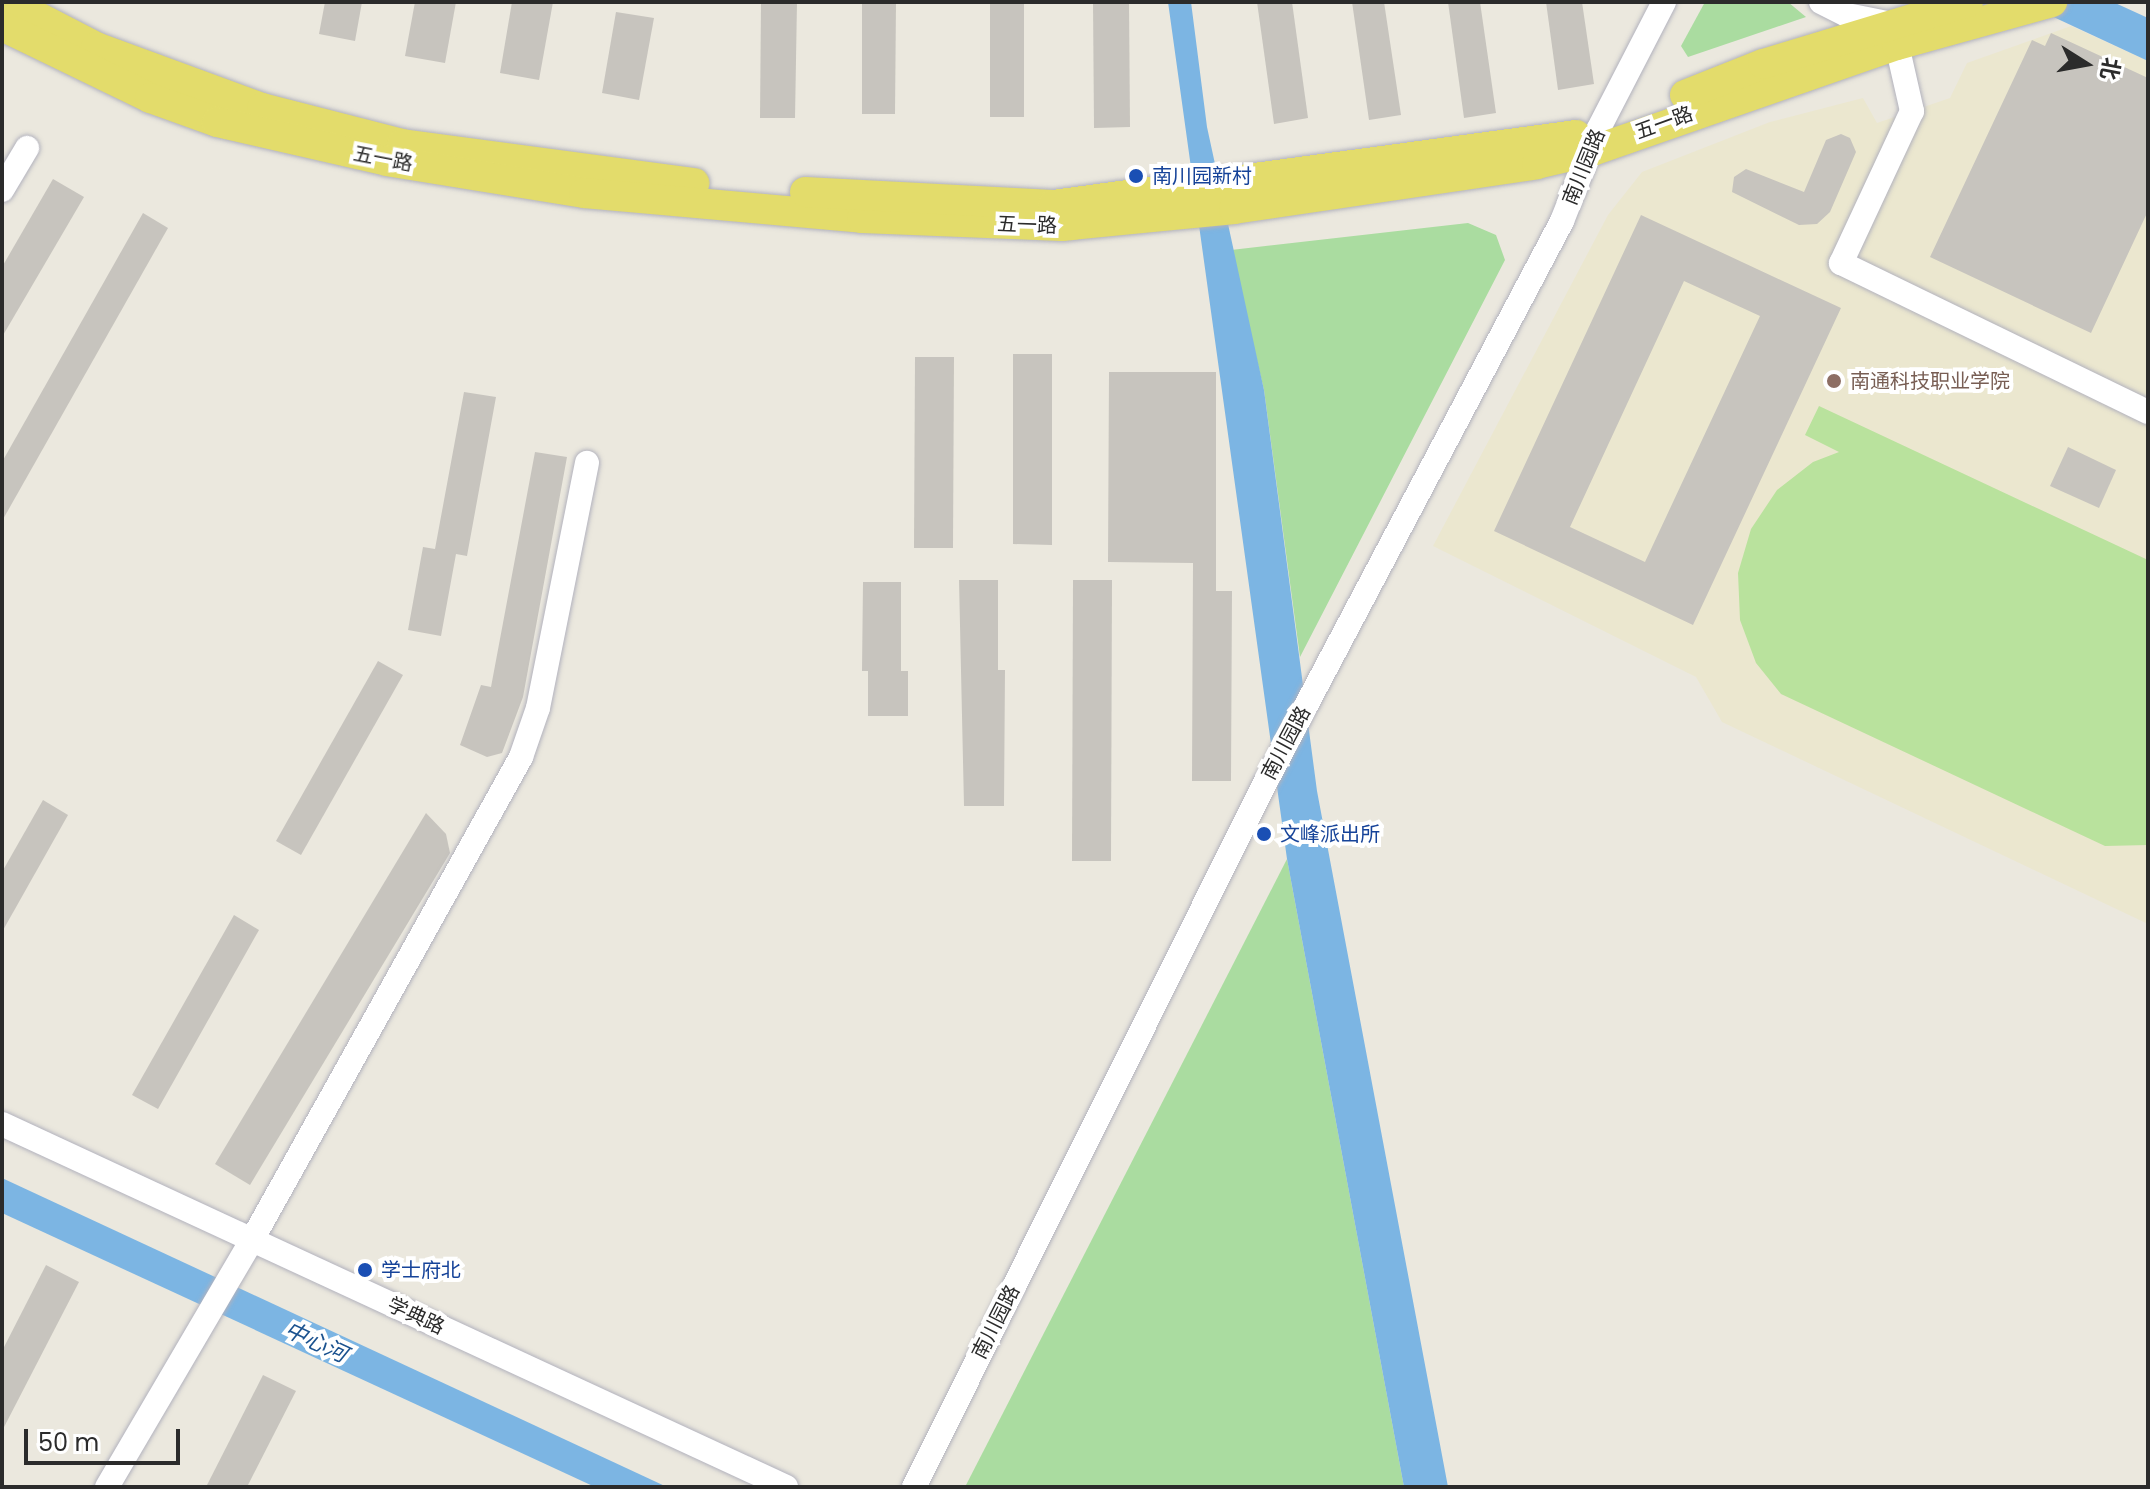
<!DOCTYPE html>
<meta charset="utf-8">
<style>
body{margin:0}
#map{position:relative;width:2150px;height:1489px;overflow:hidden;background:#ebe8de;font-family:Poppins,"Noto Sans SC",sans-serif}
div>[style]{position:absolute}
[style*='--x']{left:calc(var(--x)*1px);top:calc(var(--y)*1px);width:calc(var(--w)*1px);rotate:calc(var(--a)*1deg)}
.education>*{inset:0;background:#ebe7cf}
.green>*{inset:0;background:#aadca0}
.pitch>*{inset:0;background:#b9e29d}
.water>*{inset:0;background:#7cb5e3}
.building>*{inset:0;background:#c7c4be}
.roads{filter:drop-shadow(0 0 2px #b2b2bd) drop-shadow(0 0 2px #b2b2bd)}
.minor>*{height:24px;margin:-12px;padding:0 12px;transform-origin:12px;border-radius:12px;background:#fff}
.major>*{height:30px;margin:-15px;padding:0 15px;transform-origin:15px;border-radius:15px;background:#e3dc6b}
.dots>*{width:22px;height:22px;translate:-50% -50%;box-sizing:border-box;border:4px solid #fff;border-radius:50%}
span{translate:-50% -50%;white-space:nowrap;text-align:center;line-height:1.15;-webkit-text-stroke:8px #fff;paint-order:stroke}
.street-label{font-size:20px;color:#2b2b2b}
.transit-label{font-size:20px;color:#164399}
.left{translate:0 -50%;text-align:left}
.education-label{font-size:20px;color:#785e54}
.water-label{font-size:22px;color:#1b528f;font-style:italic}
.frame{position:absolute;inset:0;border:4px solid #2b2b2b;pointer-events:none}
.north{position:absolute;left:2046px;top:24px;width:80px;height:80px;-webkit-text-stroke:6px #fff;paint-order:stroke;rotate:101deg;font-size:22px;font-weight:700;line-height:32px;text-align:center;color:#2b2b2b}
.north::after{content:'';display:block;margin:auto;width:28px;height:36px;background:#2b2b2b;clip-path:polygon(50% 0,100% 100%,50% 72%,0 100%)}
.scale{position:absolute;left:24px;top:1429px;width:156px;height:36px;box-sizing:border-box;border:4px solid #2b2b2b;border-top:0;padding-left:10px;font-size:24px;line-height:28px;white-space:nowrap;color:#2b2b2b;-webkit-text-stroke:6px #fff;paint-order:stroke}
</style>
<div id="map">
<div class="education">
<div style="clip-path:polygon(2071px 26px,2148px 61px,2148px 924px,1722px 722px,1696px 677px,1433px 546px,1608px 215px,1642px 172px,1770px 122px,1863px 98px,1877px 123px,1950px 98px,1967px 63px)"></div>
</div>
<div class="green">
<div style="clip-path:polygon(1705px 2px,1788px 2px,1806px 17px,1688px 57px,1681px 46px)"></div>
<div style="clip-path:polygon(1468px 223px,1496px 235px,1505px 260px,1300px 657px,1264px 390px,1231px 250px)"></div>
<div style="clip-path:polygon(1287px 859px,1404px 1487px,965px 1487px)"></div>
</div>
<div class="pitch">
<div style="clip-path:polygon(1819px 406px,2148px 560px,2148px 845px,2105px 846px,1781px 694px,1756px 663px,1740px 620px,1738px 573px,1751px 529px,1777px 490px,1813px 462px,1839px 452px,1805px 435px)"></div>
</div>
<div class="water">
<div style="clip-path:polygon(1168px 2px,1191px 2px,1207px 127px,1264px 390px,1317px 791px,1448px 1487px,1404px 1487px,1287px 859px)"></div>
<div style="clip-path:polygon(2021px 2px,2113px 2px,2148px 18px,2148px 61px)"></div>
<div style="clip-path:polygon(2px 1178px,667px 1487px,595px 1487px,2px 1213px)"></div>
</div>
<div class="building">
<div style="clip-path:polygon(325px 2px,362px 2px,355px 41px,319px 34px)"></div>
<div style="clip-path:polygon(415px 2px,456px 2px,445px 63px,405px 56px)"></div>
<div style="clip-path:polygon(512px 2px,553px 2px,539px 80px,500px 73px)"></div>
<div style="clip-path:polygon(761px 2px,797px 2px,795px 118px,760px 118px)"></div>
<div style="clip-path:polygon(862px 2px,896px 2px,895px 114px,862px 114px)"></div>
<div style="clip-path:polygon(990px 2px,1024px 2px,1024px 117px,990px 117px)"></div>
<div style="clip-path:polygon(1093px 2px,1129px 2px,1130px 127px,1094px 128px)"></div>
<div style="clip-path:polygon(1257px 2px,1292px 2px,1308px 118px,1274px 124px)"></div>
<div style="clip-path:polygon(1352px 2px,1384px 2px,1401px 115px,1369px 120px)"></div>
<div style="clip-path:polygon(1448px 2px,1480px 2px,1496px 113px,1464px 118px)"></div>
<div style="clip-path:polygon(1546px 2px,1582px 2px,1594px 84px,1558px 90px)"></div>
<div style="clip-path:polygon(616px 12px,654px 18px,639px 100px,602px 93px)"></div>
<div style="clip-path:polygon(2051px 33px,2148px 78px,2148px 211px,2091px 333px,1930px 257px,2032px 40px,2045px 46px)"></div>
<div style="clip-path:polygon(1841px 134px,1850px 138px,1856px 152px,1830px 212px,1817px 224px,1799px 225px,1732px 192px,1734px 177px,1746px 169px,1804px 192px,1826px 140px)"></div>
<div style="clip-path:polygon(53px 179px,84px 197px,2px 337px,2px 267px)"></div>
<div style="clip-path:polygon(143px 213px,168px 228px,2px 521px,2px 462px)"></div>
<div style="clip-path:polygon(evenodd,1641px 215px,1841px 308px,1693px 625px,1494px 531px,1641px 215px,1684px 281px,1760px 316px,1645px 562px,1570px 527px,1684px 281px)"></div>
<div style="clip-path:polygon(1013px 354px,1052px 354px,1052px 545px,1013px 544px)"></div>
<div style="clip-path:polygon(915px 357px,954px 357px,953px 548px,914px 548px)"></div>
<div style="clip-path:polygon(1109px 372px,1216px 372px,1216px 591px,1232px 591px,1231px 781px,1192px 781px,1193px 563px,1108px 562px)"></div>
<div style="clip-path:polygon(464px 392px,496px 397px,467px 556px,456px 554px,441px 636px,408px 630px,423px 547px,435px 549px)"></div>
<div style="clip-path:polygon(2068px 447px,2116px 470px,2099px 508px,2050px 486px)"></div>
<div style="clip-path:polygon(535px 452px,567px 457px,523px 697px,502px 753px,487px 757px,460px 745px,481px 685px,491px 687px)"></div>
<div style="clip-path:polygon(959px 580px,998px 580px,998px 670px,1005px 670px,1004px 806px,964px 806px)"></div>
<div style="clip-path:polygon(1073px 580px,1112px 580px,1111px 861px,1072px 861px)"></div>
<div style="clip-path:polygon(863px 582px,901px 582px,901px 671px,908px 671px,908px 716px,868px 716px,868px 671px,862px 671px)"></div>
<div style="clip-path:polygon(378px 661px,403px 675px,301px 855px,276px 841px)"></div>
<div style="clip-path:polygon(43px 800px,68px 815px,2px 932px,2px 872px)"></div>
<div style="clip-path:polygon(426px 813px,446px 834px,450px 853px,250px 1185px,215px 1164px)"></div>
<div style="clip-path:polygon(234px 915px,259px 930px,158px 1109px,132px 1095px)"></div>
<div style="clip-path:polygon(46px 1265px,79px 1282px,2px 1431px,2px 1351px)"></div>
<div style="clip-path:polygon(263px 1375px,296px 1391px,247px 1487px,206px 1487px)"></div>
</div>
<div class="roads">
<div class="minor">
<div style="--x:1821;--y:2;--w:29;--a:27"></div>
<div style="--x:1847;--y:15;--w:46;--a:11.3"></div>
<div style="--x:1897;--y:45;--w:68;--a:77.2"></div>
<div style="--x:1912;--y:111;--w:168;--a:115"></div>
<div style="--x:1841;--y:263;--w:341;--a:25.9"></div>
<div style="--x:2;--y:190;--w:49;--a:-59.2"></div>
<div style="--x:2;--y:1124;--w:864;--a:24.84"></div>
<div style="--x:107;--y:1487;--w:286;--a:-59.6"></div>
<div style="--x:252;--y:1240;--w:553;--a:-60.88"></div>
<div style="--x:521;--y:757;--w:52;--a:-70.9"></div>
<div style="--x:538;--y:708;--w:250;--a:-78.7"></div>
<div style="--x:914;--y:1487;--w:782;--a:-63.5"></div>
<div style="--x:1263;--y:787;--w:640;--a:-62.15"></div>
<div style="--x:1562;--y:221;--w:98;--a:-68.4"></div>
<div style="--x:1598;--y:130;--w:144;--a:-62.7"></div>
</div>
<div class="major">
<div style="--x:9;--y:2;--w:98;--a:27.3"></div>
<div style="--x:96;--y:47;--w:177;--a:20.2"></div>
<div style="--x:262;--y:108;--w:145;--a:14.4"></div>
<div style="--x:402;--y:144;--w:295;--a:7.6"></div>
<div style="--x:2;--y:26;--w:165;--a:25.9"></div>
<div style="--x:150;--y:98;--w:71;--a:19.7"></div>
<div style="--x:217;--y:122;--w:174;--a:12.9"></div>
<div style="--x:387;--y:161;--w:200;--a:9.2"></div>
<div style="--x:584;--y:193;--w:279;--a:5.1"></div>
<div style="--x:862;--y:218;--w:200;--a:2.3"></div>
<div style="--x:1062;--y:226;--w:173;--a:-5.6"></div>
<div style="--x:1234;--y:209;--w:306;--a:-8.4"></div>
<div style="--x:1537;--y:164;--w:57;--a:-13.3"></div>
<div style="--x:1592;--y:151;--w:323;--a:-19.2"></div>
<div style="--x:1897;--y:45;--w:161;--a:-15.5"></div>
<div style="--x:1685;--y:95;--w:84;--a:-21.7"></div>
<div style="--x:1763;--y:64;--w:214;--a:-16.8"></div>
<div style="--x:805;--y:192;--w:248;--a:3"></div>
<div style="--x:1053;--y:205;--w:528;--a:-7.62"></div>
</div>
</div>
<div class="dots">
<div style="left:1136px;top:176px;background:#1a4fb4"></div>
<div style="left:1834px;top:381px;background:#8d6e63"></div>
<div style="left:1264px;top:834px;background:#1a4fb4"></div>
<div style="left:365px;top:1270px;background:#1a4fb4"></div>
</div>
<div class="street-label">
<span style="left:1664px;top:123px;rotate:-20deg">五一路</span>
<span style="left:383px;top:159px;rotate:11deg">五一路</span>
<span style="left:1584px;top:167px;rotate:-68deg">南川园路</span>
<span style="left:1027px;top:225px;rotate:2deg">五一路</span>
<span style="left:1286px;top:743px;rotate:-62deg">南川园路</span>
<span style="left:416px;top:1316px;rotate:25deg">学典路</span>
<span style="left:996px;top:1322px;rotate:-63deg">南川园路</span>
</div>
<div class="transit-label">
<span class="left" style="left:1152px;top:176px">南川园新村</span>
<span class="left" style="left:1280px;top:834px">文峰派出所</span>
<span class="left" style="left:381px;top:1270px">学士府北</span>
</div>
<div class="education-label">
<span class="left" style="left:1850px;top:381px">南通科技职业学院</span>
</div>
<div class="water-label">
<span style="left:316px;top:1342px;rotate:25deg">中心河</span>
</div>
<div class="frame"></div>
<div class="north">北</div>
<div class="scale">50 m</div>
</div>
